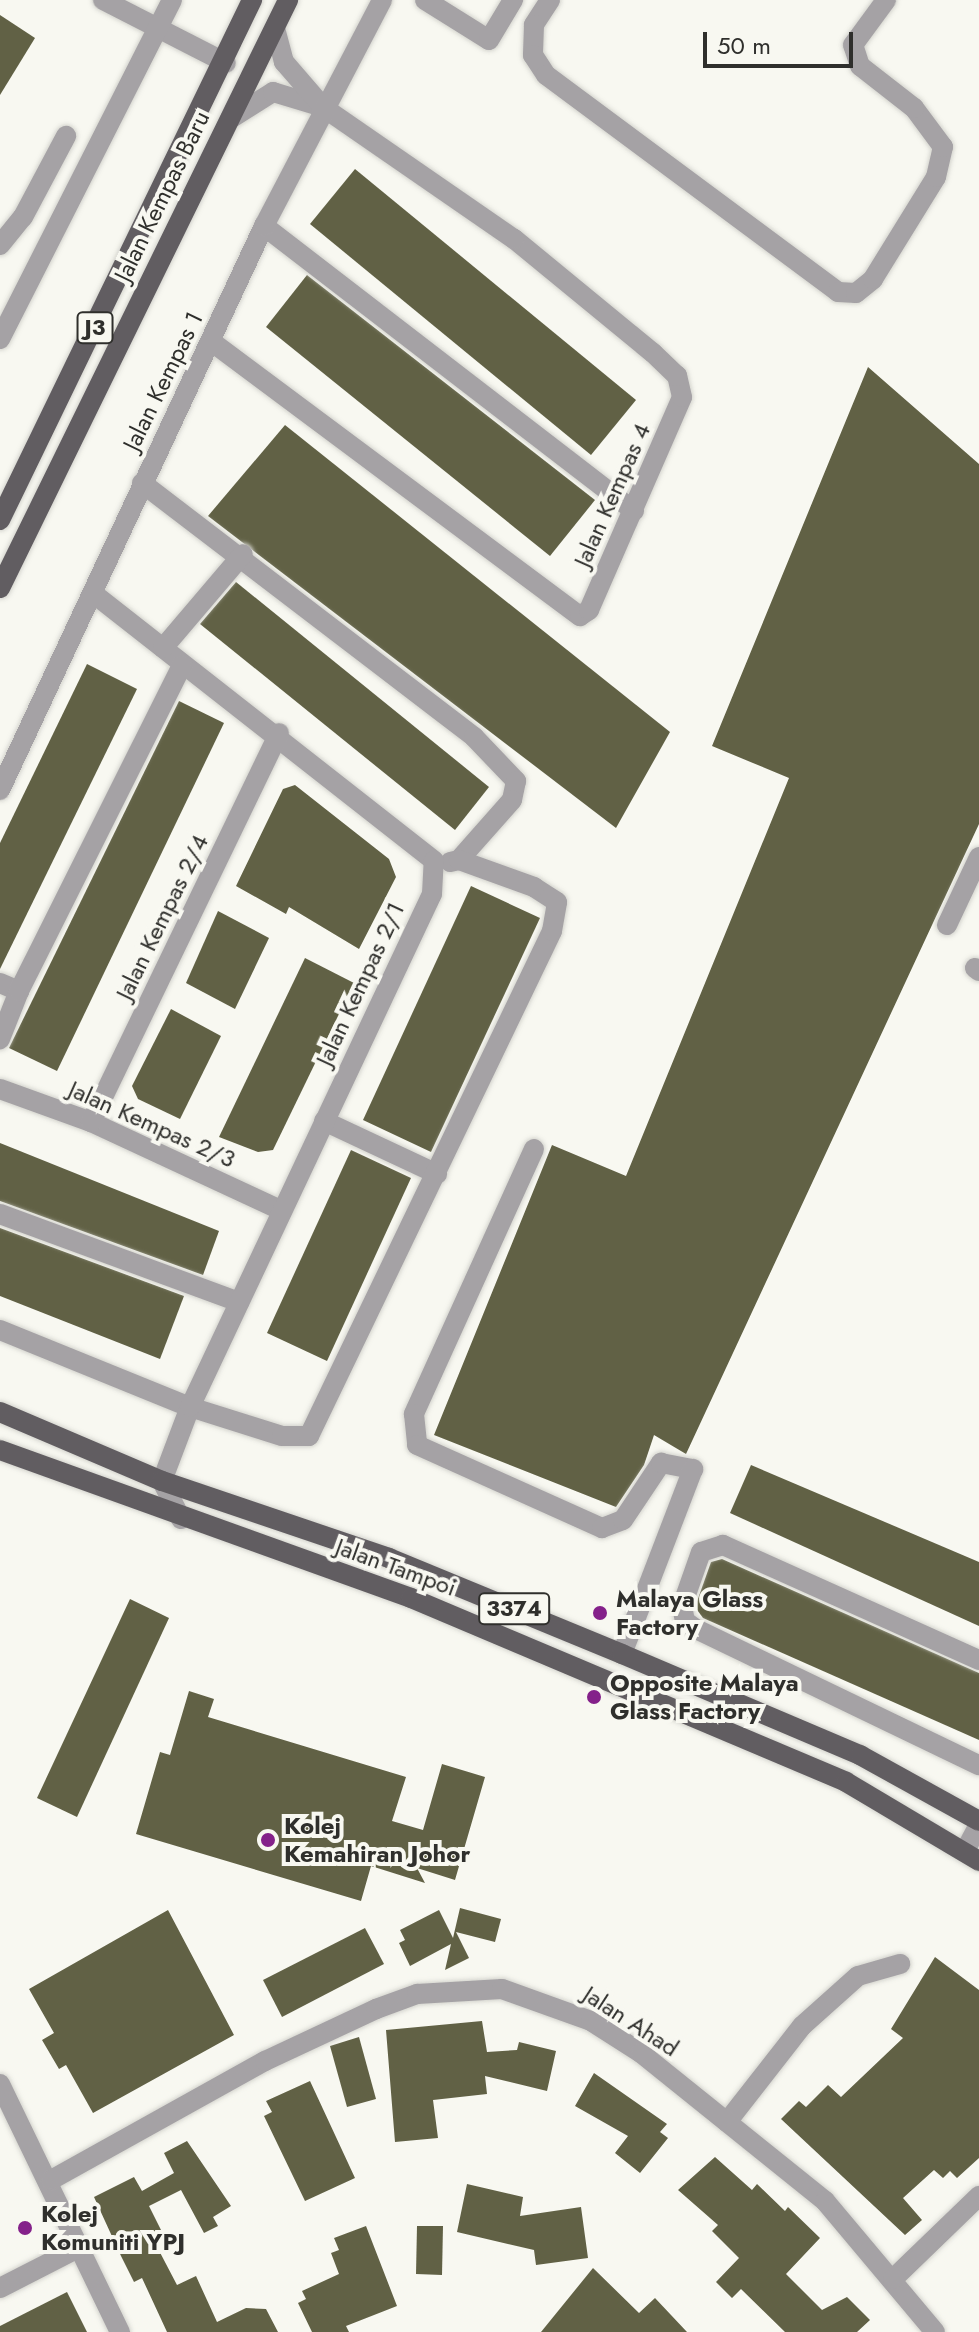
<!DOCTYPE html>
<style>
body{margin:0}
#map{position:relative;width:979px;height:2332px;overflow:hidden;background:#f8f8f1;font-family:Jost,sans-serif}
div>[style]{position:absolute}
[style*='--x']{left:calc(var(--x)*1px);top:calc(var(--y)*1px);width:calc(var(--w)*1px);rotate:calc(var(--a)*1deg)}
.building>*{inset:0;background:#616145}
.roads{filter:drop-shadow(0 0 2px #d4d4ce) drop-shadow(0 0 2px #d4d4ce)}
.minor>*{height:20px;margin:-10px;padding:0 10px;transform-origin:10px;border-radius:10px;background:#a5a2a5}
.major>*{height:20px;margin:-10px;padding:0 10px;transform-origin:10px;border-radius:10px;background:#615d61}
.dots>*{width:22px;height:22px;translate:-50% -50%;box-sizing:border-box;border:4px solid #f8f8f1;border-radius:50%}
span{translate:-50% -50%;white-space:nowrap;text-align:center;line-height:1.15;-webkit-text-stroke:8px #f8f8f1;paint-order:stroke}
.shield-label span{padding:2px 6px;background:#f8f8f1;border:2px solid;border-radius:6px;-webkit-text-stroke-width:0}
.shield-label{font-size:22px;color:#2f2f2c;font-weight:700}
.street-label{font-size:24px;color:#2f2f2c}
.poi-label{font-size:24px;color:#2f2f2c;font-weight:700}
.left{translate:0 -50%;text-align:left}
.scale{position:absolute;left:703px;top:32px;width:150px;height:36px;box-sizing:border-box;border:4px solid #2f2f2c;border-top:0;padding-left:10px;font-size:24px;line-height:28px;white-space:nowrap;color:#2f2f2c;-webkit-text-stroke:6px #f8f8f1;paint-order:stroke}
</style>
<div id="map">
<div class="building">
<div style="clip-path:polygon(0 15px,35px 38px,0 95px)"></div>
<div style="clip-path:polygon(355px 169px,636px 400px,591px 455px,310px 224px)"></div>
<div style="clip-path:polygon(307px 275px,595px 500px,550px 556px,266px 327px)"></div>
<div style="clip-path:polygon(868px 367px,979px 464px,979px 824px,686px 1454px,654px 1435px,644px 1465px,616px 1507px,434px 1435px,552px 1145px,626px 1176px,789px 778px,712px 746px)"></div>
<div style="clip-path:polygon(285px 425px,670px 732px,616px 828px,208px 516px)"></div>
<div style="clip-path:polygon(236px 582px,489px 787px,455px 830px,200px 624px)"></div>
<div style="clip-path:polygon(87px 664px,137px 689px,0 969px,0 843px)"></div>
<div style="clip-path:polygon(179px 701px,224px 723px,57px 1071px,9px 1048px)"></div>
<div style="clip-path:polygon(295px 785px,389px 859px,396px 877px,359px 949px,289px 907px,286px 914px,236px 886px,283px 789px)"></div>
<div style="clip-path:polygon(471px 886px,540px 918px,431px 1152px,363px 1120px)"></div>
<div style="clip-path:polygon(218px 911px,269px 938px,235px 1009px,186px 983px)"></div>
<div style="clip-path:polygon(305px 958px,354px 983px,273px 1150px,258px 1152px,219px 1137px)"></div>
<div style="clip-path:polygon(171px 1009px,221px 1036px,180px 1119px,138px 1099px,132px 1086px)"></div>
<div style="clip-path:polygon(0 1143px,219px 1231px,203px 1275px,0 1201px)"></div>
<div style="clip-path:polygon(351px 1150px,411px 1178px,327px 1361px,267px 1333px)"></div>
<div style="clip-path:polygon(0 1228px,184px 1296px,160px 1359px,0 1296px)"></div>
<div style="clip-path:polygon(751px 1465px,979px 1562px,979px 1626px,730px 1513px)"></div>
<div style="clip-path:polygon(722px 1559px,979px 1673px,979px 1740px,703px 1618px,695px 1607px,711px 1562px)"></div>
<div style="clip-path:polygon(130px 1599px,169px 1618px,77px 1817px,37px 1798px)"></div>
<div style="clip-path:polygon(189px 1691px,214px 1699px,208px 1717px,406px 1777px,392px 1821px,423px 1830px,442px 1764px,485px 1777px,455px 1880px,417px 1868px,425px 1883px,371px 1866px,361px 1901px,136px 1834px,160px 1752px,170px 1755px)"></div>
<div style="clip-path:polygon(460px 1908px,501px 1919px,495px 1942px,456px 1932px,469px 1958px,445px 1970px,451px 1944px,410px 1966px,399px 1943px,405px 1940px,400px 1930px,439px 1910px,453px 1938px)"></div>
<div style="clip-path:polygon(168px 1910px,234px 2035px,93px 2113px,66px 2065px,59px 2069px,42px 2040px,54px 2033px,29px 1989px)"></div>
<div style="clip-path:polygon(365px 1928px,384px 1964px,282px 2017px,263px 1980px)"></div>
<div style="clip-path:polygon(935px 1957px,979px 1990px,979px 2158px,957px 2178px,950px 2171px,943px 2178px,934px 2170px,903px 2198px,922px 2220px,905px 2235px,781px 2119px,799px 2101px,806px 2107px,828px 2085px,841px 2097px,903px 2038px,891px 2029px)"></div>
<div style="clip-path:polygon(482px 2021px,487px 2052px,517px 2050px,519px 2042px,556px 2051px,547px 2091px,485px 2076px,487px 2094px,433px 2100px,438px 2138px,395px 2142px,386px 2030px)"></div>
<div style="clip-path:polygon(359px 2037px,376px 2099px,347px 2107px,330px 2046px)"></div>
<div style="clip-path:polygon(594px 2073px,667px 2124px,660px 2132px,668px 2138px,640px 2173px,615px 2153px,628px 2136px,575px 2106px)"></div>
<div style="clip-path:polygon(310px 2081px,355px 2178px,305px 2201px,264px 2116px,272px 2112px,266px 2101px)"></div>
<div style="clip-path:polygon(187px 2141px,231px 2206px,213px 2217px,218px 2226px,204px 2233px,181px 2190px,149px 2206px,164px 2236px,154px 2241px,177px 2285px,196px 2276px,217px 2322px,246px 2308px,266px 2309px,278px 2332px,167px 2332px,142px 2278px,134px 2282px,121px 2256px,94px 2197px,134px 2177px,142px 2191px,174px 2173px,164px 2153px)"></div>
<div style="clip-path:polygon(715px 2157px,752px 2190px,757px 2184px,785px 2211px,788px 2207px,820px 2238px,786px 2274px,822px 2310px,847px 2297px,870px 2320px,857px 2332px,785px 2332px,741px 2289px,732px 2298px,716px 2282px,739px 2258px,712px 2231px,718px 2225px,678px 2190px)"></div>
<div style="clip-path:polygon(467px 2184px,523px 2197px,520px 2216px,581px 2207px,588px 2258px,536px 2265px,534px 2250px,457px 2232px)"></div>
<div style="clip-path:polygon(366px 2226px,397px 2306px,346px 2326px,349px 2332px,312px 2332px,298px 2303px,306px 2299px,302px 2291px,339px 2274px,331px 2253px,339px 2250px,334px 2238px)"></div>
<div style="clip-path:polygon(417px 2226px,443px 2226px,442px 2275px,416px 2274px)"></div>
<div style="clip-path:polygon(593px 2268px,639px 2313px,655px 2298px,687px 2332px,541px 2332px)"></div>
<div style="clip-path:polygon(67px 2292px,87px 2332px,0 2332px,0 2326px)"></div>
</div>
<div class="roads">
<div class="minor">
<div style="--x:103;--y:0;--w:138;--a:27.1"></div>
<div style="--x:425;--y:0;--w:75;--a:32"></div>
<div style="--x:489;--y:40;--w:47;--a:-59"></div>
<div style="--x:550;--y:0;--w:30;--a:123"></div>
<div style="--x:534;--y:25;--w:30;--a:92"></div>
<div style="--x:533;--y:55;--w:24;--a:57"></div>
<div style="--x:546;--y:75;--w:364;--a:36.6"></div>
<div style="--x:838;--y:292;--w:18;--a:3"></div>
<div style="--x:856;--y:293;--w:22;--a:-39"></div>
<div style="--x:873;--y:279;--w:120;--a:-58.3"></div>
<div style="--x:936;--y:177;--w:31;--a:-77"></div>
<div style="--x:943;--y:147;--w:49;--a:-126.6"></div>
<div style="--x:914;--y:108;--w:68;--a:-142.1"></div>
<div style="--x:860;--y:66;--w:22;--a:-108"></div>
<div style="--x:853;--y:45;--w:56;--a:-53.7"></div>
<div style="--x:230;--y:119;--w:51;--a:-32.1"></div>
<div style="--x:273;--y:92;--w:45;--a:16.8"></div>
<div style="--x:264;--y:226;--w:467;--a:37.6"></div>
<div style="--x:0;--y:245;--w:36;--a:-51"></div>
<div style="--x:23;--y:217;--w:92;--a:-62"></div>
<div style="--x:0;--y:339;--w:380;--a:-63.1"></div>
<div style="--x:212;--y:342;--w:459;--a:36.7"></div>
<div style="--x:580;--y:616;--w:11;--a:-34"></div>
<div style="--x:589;--y:610;--w:232;--a:-66.4"></div>
<div style="--x:682;--y:397;--w:22;--a:-103"></div>
<div style="--x:677;--y:376;--w:33;--a:-136"></div>
<div style="--x:653;--y:353;--w:180;--a:-140.6"></div>
<div style="--x:514;--y:239;--w:232;--a:-145.4"></div>
<div style="--x:323;--y:107;--w:60;--a:-130.9"></div>
<div style="--x:284;--y:62;--w:35;--a:-105"></div>
<div style="--x:142;--y:483;--w:418;--a:37.4"></div>
<div style="--x:474;--y:737;--w:61;--a:46.3"></div>
<div style="--x:516;--y:781;--w:19;--a:102"></div>
<div style="--x:512;--y:800;--w:80;--a:131.5"></div>
<div style="--x:459;--y:860;--w:9;--a:167"></div>
<div style="--x:94;--y:594;--w:432;--a:38.1"></div>
<div style="--x:163;--y:648;--w:123;--a:-49.6"></div>
<div style="--x:0;--y:790;--w:623;--a:-64.92"></div>
<div style="--x:264;--y:226;--w:255;--a:-62.4"></div>
<div style="--x:947;--y:925;--w:75;--a:-64.8"></div>
<div style="--x:975;--y:968;--w:5;--a:37"></div>
<div style="--x:0;--y:983;--w:21;--a:23"></div>
<div style="--x:19;--y:991;--w:52;--a:111.6"></div>
<div style="--x:19;--y:991;--w:364;--a:-63.4"></div>
<div style="--x:0;--y:1089;--w:97;--a:19.9"></div>
<div style="--x:91;--y:1122;--w:209;--a:24.9"></div>
<div style="--x:324;--y:1121;--w:125;--a:25.1"></div>
<div style="--x:91;--y:1122;--w:432;--a:-64.2"></div>
<div style="--x:534;--y:1149;--w:291;--a:114.4"></div>
<div style="--x:414;--y:1414;--w:31;--a:84"></div>
<div style="--x:417;--y:1445;--w:203;--a:24.2"></div>
<div style="--x:602;--y:1528;--w:22;--a:-21"></div>
<div style="--x:623;--y:1520;--w:69;--a:-56.3"></div>
<div style="--x:661;--y:1463;--w:33;--a:11"></div>
<div style="--x:693;--y:1469;--w:198;--a:111"></div>
<div style="--x:0;--y:1214;--w:255;--a:20.2"></div>
<div style="--x:0;--y:1330;--w:205;--a:22.1"></div>
<div style="--x:190;--y:1407;--w:96;--a:17.5"></div>
<div style="--x:282;--y:1436;--w:27;--a:0"></div>
<div style="--x:309;--y:1436;--w:560;--a:-64.3"></div>
<div style="--x:552;--y:931;--w:29;--a:-80"></div>
<div style="--x:557;--y:902;--w:27;--a:-147"></div>
<div style="--x:534;--y:887;--w:80;--a:-160.2"></div>
<div style="--x:181;--y:1519;--w:42;--a:-116.6"></div>
<div style="--x:162;--y:1481;--w:79;--a:-69.3"></div>
<div style="--x:190;--y:1407;--w:567;--a:-64.75"></div>
<div style="--x:432;--y:894;--w:33;--a:-87"></div>
<div style="--x:979;--y:1660;--w:281;--a:-155.8"></div>
<div style="--x:723;--y:1545;--w:23;--a:162"></div>
<div style="--x:701;--y:1552;--w:57;--a:109.4"></div>
<div style="--x:682;--y:1606;--w:15;--a:79"></div>
<div style="--x:685;--y:1621;--w:14;--a:36"></div>
<div style="--x:696;--y:1629;--w:314;--a:25.7"></div>
<div style="--x:966;--y:1849;--w:27;--a:-62"></div>
<div style="--x:0;--y:2084;--w:276;--a:64.2"></div>
<div style="--x:727;--y:2122;--w:122;--a:-52"></div>
<div style="--x:802;--y:2026;--w:75;--a:-41.8"></div>
<div style="--x:858;--y:1976;--w:44;--a:-15.9"></div>
<div style="--x:51;--y:2180;--w:245;--a:-29.1"></div>
<div style="--x:265;--y:2061;--w:123;--a:-25.1"></div>
<div style="--x:376;--y:2009;--w:44;--a:-20.1"></div>
<div style="--x:417;--y:1994;--w:85;--a:-3.4"></div>
<div style="--x:502;--y:1989;--w:95;--a:19.8"></div>
<div style="--x:591;--y:2021;--w:59;--a:32.6"></div>
<div style="--x:641;--y:2053;--w:236;--a:38.8"></div>
<div style="--x:825;--y:2201;--w:171;--a:50"></div>
<div style="--x:893;--y:2279;--w:120;--a:-44"></div>
<div style="--x:0;--y:2288;--w:92;--a:-27.1"></div>
</div>
<div class="major">
<div style="--x:0;--y:520;--w:578;--a:-64.14"></div>
<div style="--x:0;--y:588;--w:655;--a:-63.9"></div>
<div style="--x:0;--y:1412;--w:176;--a:23.1"></div>
<div style="--x:162;--y:1481;--w:240;--a:18.7"></div>
<div style="--x:389;--y:1558;--w:252;--a:22.4"></div>
<div style="--x:622;--y:1654;--w:259;--a:23"></div>
<div style="--x:860;--y:1755;--w:136;--a:29"></div>
<div style="--x:0;--y:1450;--w:437;--a:19.8"></div>
<div style="--x:411;--y:1598;--w:472;--a:22.9"></div>
<div style="--x:846;--y:1782;--w:155;--a:30.7"></div>
</div>
</div>
<div class="dots">
<div style="left:600px;top:1613px;background:#84218a"></div>
<div style="left:594px;top:1697px;background:#84218a"></div>
<div style="left:268px;top:1840px;background:#84218a"></div>
<div style="left:25px;top:2228px;background:#84218a"></div>
</div>
<div class="shield-label">
<span style="left:95px;top:328px">J3</span>
<span style="left:514px;top:1609px">3374</span>
</div>
<div class="street-label">
<span style="left:162px;top:196px;rotate:-64deg">Jalan Kempas Baru</span>
<span style="left:163px;top:381px;rotate:-64deg">Jalan Kempas 1</span>
<span style="left:612px;top:495px;rotate:-66deg">Jalan Kempas 4</span>
<span style="left:162px;top:917px;rotate:-64deg">Jalan Kempas 2/4</span>
<span style="left:360px;top:984px;rotate:-65deg">Jalan Kempas 2/1</span>
<span style="left:152px;top:1124px;rotate:24deg">Jalan Kempas 2/3</span>
<span style="left:396px;top:1567px;rotate:20deg">Jalan Tampoi</span>
<span style="left:631px;top:2021px;rotate:33deg">Jalan Ahad</span>
</div>
<div class="poi-label">
<span class="left" style="left:616px;top:1613px">Malaya Glass<br>Factory</span>
<span class="left" style="left:610px;top:1697px">Opposite Malaya<br>Glass Factory</span>
<span class="left" style="left:284px;top:1840px">Kolej<br>Kemahiran Johor</span>
<span class="left" style="left:41px;top:2228px">Kolej<br>Komuniti YPJ</span>
</div>
<div class="scale">50 m</div>
</div>
